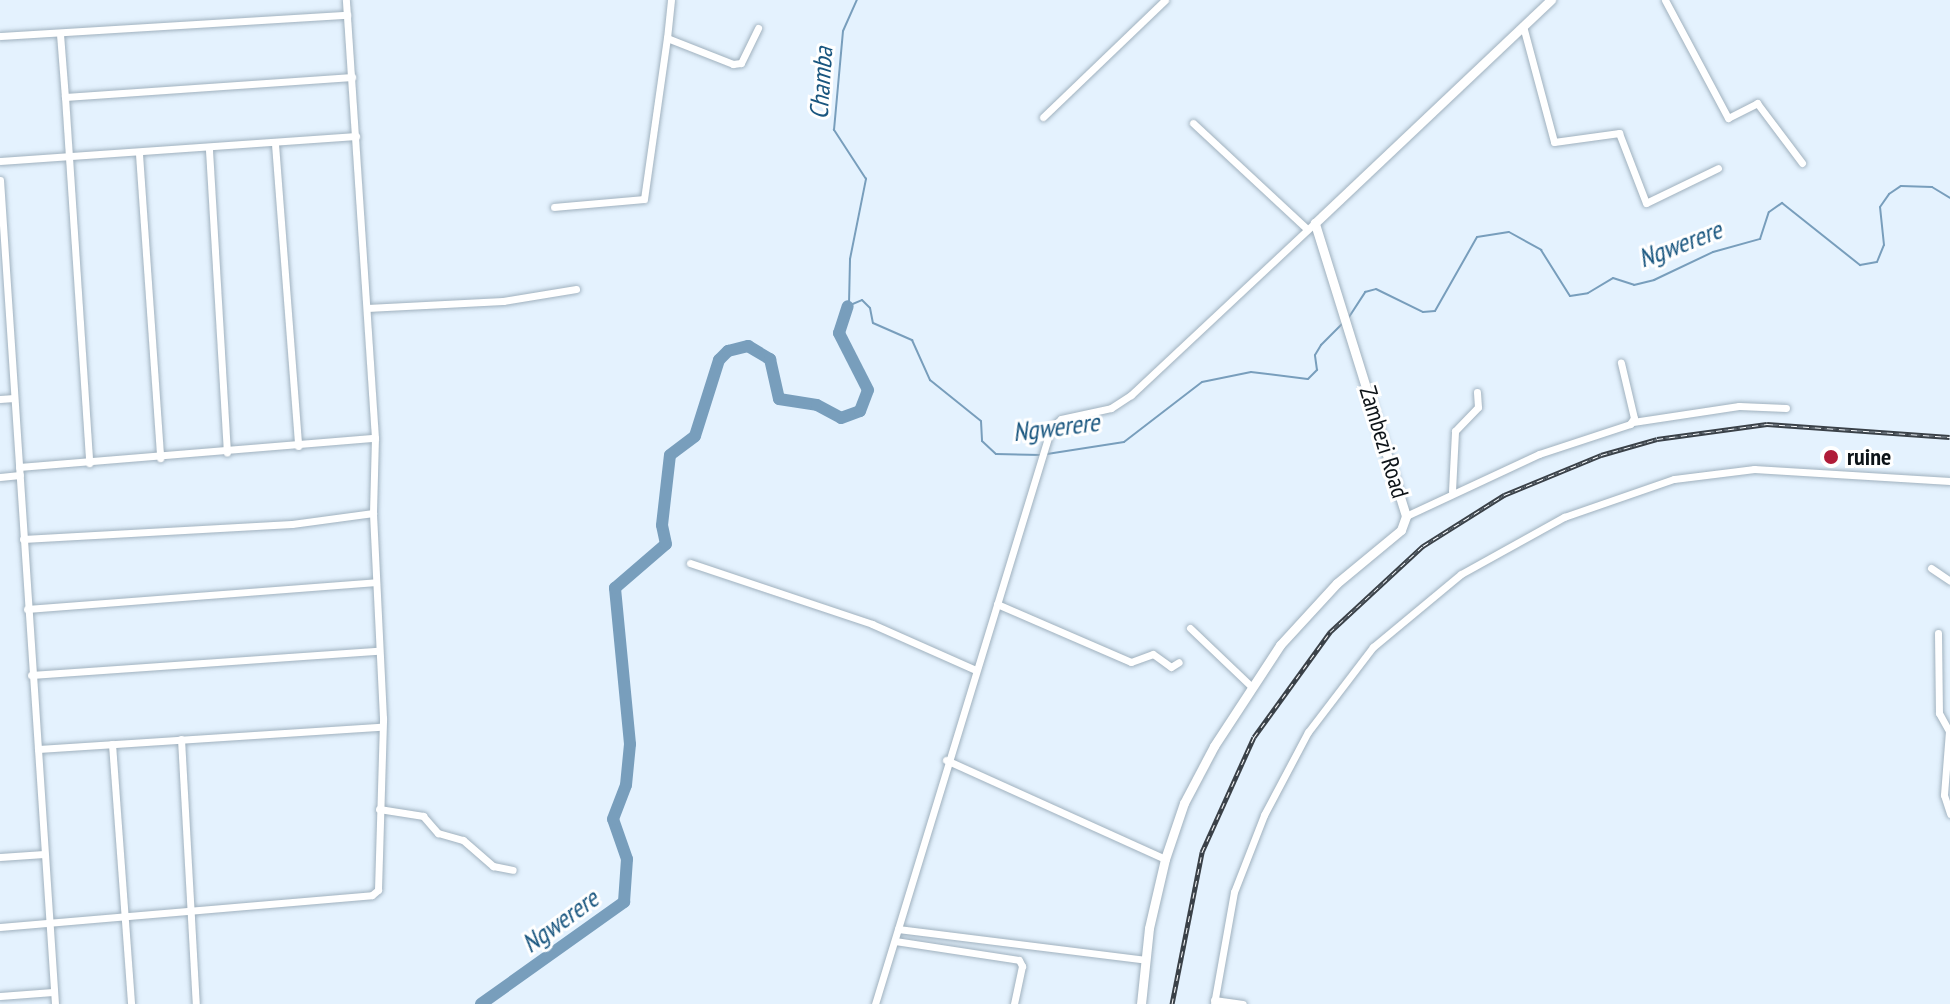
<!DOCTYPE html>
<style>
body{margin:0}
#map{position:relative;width:1950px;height:1004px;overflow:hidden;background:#e4f2fe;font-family:"PT Sans Narrow",sans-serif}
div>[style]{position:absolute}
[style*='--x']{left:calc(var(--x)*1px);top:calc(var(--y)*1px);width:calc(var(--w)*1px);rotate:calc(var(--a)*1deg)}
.stream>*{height:2px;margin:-1px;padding:0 1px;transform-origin:1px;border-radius:1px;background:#789ebc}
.river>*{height:12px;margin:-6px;padding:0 6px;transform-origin:6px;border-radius:6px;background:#789ebc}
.roads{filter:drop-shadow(0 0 2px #a0b1be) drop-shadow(0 0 2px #a0b1be)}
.minor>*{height:7px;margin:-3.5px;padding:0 3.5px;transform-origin:3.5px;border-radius:3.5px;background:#fff}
.major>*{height:9px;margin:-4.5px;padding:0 4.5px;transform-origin:4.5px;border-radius:4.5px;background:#fff}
.rail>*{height:5px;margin-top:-2.5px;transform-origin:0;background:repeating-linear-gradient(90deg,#fff 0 6px,#3a4148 0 12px);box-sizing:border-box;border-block:2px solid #3a4148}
.dots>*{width:22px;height:22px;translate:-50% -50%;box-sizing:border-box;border:4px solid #fff;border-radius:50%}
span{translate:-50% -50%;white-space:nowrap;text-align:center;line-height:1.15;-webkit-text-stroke:6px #fff;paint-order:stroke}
.street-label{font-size:24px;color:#0d1318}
.poi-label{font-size:24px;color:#0d1318;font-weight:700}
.left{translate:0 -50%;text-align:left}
.water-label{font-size:26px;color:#19567f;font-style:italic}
</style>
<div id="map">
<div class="stream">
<div style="--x:849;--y:304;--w:45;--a:-88.7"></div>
<div style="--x:850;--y:259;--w:82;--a:-78.7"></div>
<div style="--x:866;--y:179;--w:59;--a:-123.1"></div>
<div style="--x:834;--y:130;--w:99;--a:-84.8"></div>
<div style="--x:843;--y:31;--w:34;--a:-66"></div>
<div style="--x:848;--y:306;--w:15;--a:-23"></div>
<div style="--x:862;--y:300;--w:11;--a:45"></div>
<div style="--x:870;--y:308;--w:15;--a:79"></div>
<div style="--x:873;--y:323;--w:43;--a:23.6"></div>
<div style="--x:912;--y:340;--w:44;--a:65.8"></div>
<div style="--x:930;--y:380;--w:65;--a:38.8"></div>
<div style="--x:981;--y:421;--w:20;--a:87"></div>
<div style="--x:982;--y:441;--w:19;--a:43"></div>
<div style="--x:996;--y:454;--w:45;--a:1.3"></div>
<div style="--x:1349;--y:317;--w:30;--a:-57"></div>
<div style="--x:1365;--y:292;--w:11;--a:-15"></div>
<div style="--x:1376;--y:289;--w:52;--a:26.1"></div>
<div style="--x:1423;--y:312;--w:12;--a:-5"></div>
<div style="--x:1435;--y:311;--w:85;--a:-60.4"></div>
<div style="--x:1477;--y:237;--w:32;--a:-9"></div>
<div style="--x:1509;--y:232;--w:37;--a:29"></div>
<div style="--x:1541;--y:250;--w:54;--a:57.8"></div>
<div style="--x:1570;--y:296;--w:18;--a:-9"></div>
<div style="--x:1588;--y:293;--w:29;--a:-31"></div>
<div style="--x:1613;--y:278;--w:22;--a:18"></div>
<div style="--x:1634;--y:285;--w:21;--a:-14"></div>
<div style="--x:1654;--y:280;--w:65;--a:-25.4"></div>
<div style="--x:1713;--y:252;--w:49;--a:-15.5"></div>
<div style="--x:1760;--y:239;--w:28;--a:-72"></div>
<div style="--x:1769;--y:212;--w:16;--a:-35"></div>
<div style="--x:1782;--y:203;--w:100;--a:38.5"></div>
<div style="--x:1860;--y:265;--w:17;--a:-10"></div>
<div style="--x:1877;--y:262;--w:18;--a:-68"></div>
<div style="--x:1884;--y:245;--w:38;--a:-96"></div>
<div style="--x:1880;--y:207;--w:16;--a:-55"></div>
<div style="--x:1889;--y:194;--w:14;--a:-34"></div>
<div style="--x:1901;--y:186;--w:31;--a:2"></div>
<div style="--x:1932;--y:187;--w:21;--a:31"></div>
<div style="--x:1047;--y:454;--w:78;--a:-8.9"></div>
<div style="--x:1124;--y:442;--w:98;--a:-37.6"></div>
<div style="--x:1202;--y:382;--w:50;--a:-11.5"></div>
<div style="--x:1251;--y:372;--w:57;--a:7"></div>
<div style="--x:1308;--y:379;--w:13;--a:-45"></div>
<div style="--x:1317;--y:370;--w:15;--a:-98"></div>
<div style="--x:1315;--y:355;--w:12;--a:-59"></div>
<div style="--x:1321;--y:345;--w:30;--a:-45"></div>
</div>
<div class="river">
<div style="--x:481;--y:1004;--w:176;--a:-35.5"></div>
<div style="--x:624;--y:902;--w:43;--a:-86"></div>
<div style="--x:627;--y:859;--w:42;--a:-109.3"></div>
<div style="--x:613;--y:819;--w:36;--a:-69"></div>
<div style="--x:626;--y:785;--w:41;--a:-84.4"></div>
<div style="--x:630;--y:744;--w:157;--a:-95.5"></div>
<div style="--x:615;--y:588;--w:67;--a:-40.8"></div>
<div style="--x:666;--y:544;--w:19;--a:-102"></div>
<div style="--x:662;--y:525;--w:70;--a:-83.5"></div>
<div style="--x:670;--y:455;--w:31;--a:-37"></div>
<div style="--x:695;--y:436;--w:80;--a:-72.5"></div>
<div style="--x:719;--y:360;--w:13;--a:-45"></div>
<div style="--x:728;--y:351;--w:21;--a:-14"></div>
<div style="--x:748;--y:346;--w:26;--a:31"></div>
<div style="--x:770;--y:359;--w:41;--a:77.3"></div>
<div style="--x:779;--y:399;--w:38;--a:9"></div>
<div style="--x:817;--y:405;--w:27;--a:28"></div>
<div style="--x:841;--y:418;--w:20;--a:-20"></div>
<div style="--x:860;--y:411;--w:22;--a:-69"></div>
<div style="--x:868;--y:390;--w:64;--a:-117"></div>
<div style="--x:839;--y:333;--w:28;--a:-72"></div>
</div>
<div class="roads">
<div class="minor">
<div style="--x:671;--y:0;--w:38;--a:96"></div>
<div style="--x:667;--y:38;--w:71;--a:21.5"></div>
<div style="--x:733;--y:64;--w:8;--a:-7"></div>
<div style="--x:741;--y:63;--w:39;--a:-64"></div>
<div style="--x:1665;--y:0;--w:134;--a:61.9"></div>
<div style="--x:1728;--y:118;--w:33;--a:-27"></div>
<div style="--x:1757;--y:103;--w:75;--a:53.1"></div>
<div style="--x:1523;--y:26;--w:120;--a:75"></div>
<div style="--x:1554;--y:142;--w:66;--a:-7.9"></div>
<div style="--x:1619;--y:133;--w:75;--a:68.9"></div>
<div style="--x:1646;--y:203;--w:80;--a:-25.9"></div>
<div style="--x:60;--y:34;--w:63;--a:85.5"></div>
<div style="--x:65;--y:97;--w:288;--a:-4"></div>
<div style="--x:0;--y:36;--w:348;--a:-3.5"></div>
<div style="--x:65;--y:97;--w:367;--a:86.2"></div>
<div style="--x:1043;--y:117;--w:169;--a:-43.8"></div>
<div style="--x:1193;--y:123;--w:156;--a:42.9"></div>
<div style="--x:275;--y:144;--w:303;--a:85.6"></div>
<div style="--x:209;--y:150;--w:303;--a:86.6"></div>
<div style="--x:139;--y:154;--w:305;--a:86"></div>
<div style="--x:0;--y:161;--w:357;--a:-4"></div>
<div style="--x:0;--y:180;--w:826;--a:86.18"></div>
<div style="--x:554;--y:207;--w:90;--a:-5.1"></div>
<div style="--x:644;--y:199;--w:163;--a:-81.9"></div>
<div style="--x:367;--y:308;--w:136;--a:-2.9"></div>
<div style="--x:503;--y:301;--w:74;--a:-9.3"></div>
<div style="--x:0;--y:399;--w:14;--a:-4"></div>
<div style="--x:1633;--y:422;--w:107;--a:-8.6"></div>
<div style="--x:1739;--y:406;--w:47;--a:2.4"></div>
<div style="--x:19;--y:467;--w:357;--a:-4.7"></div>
<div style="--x:0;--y:477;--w:20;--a:-6"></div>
<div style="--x:1452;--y:491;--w:60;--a:-87.1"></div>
<div style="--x:1455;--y:431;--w:33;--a:-46"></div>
<div style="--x:1478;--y:407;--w:15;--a:-94"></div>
<div style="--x:1406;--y:516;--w:147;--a:-25"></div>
<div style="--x:1539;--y:454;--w:96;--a:-18.2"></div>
<div style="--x:1630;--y:424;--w:7;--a:-56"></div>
<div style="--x:1634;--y:418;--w:57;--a:-103.3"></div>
<div style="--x:23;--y:539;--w:269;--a:-3.2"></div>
<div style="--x:292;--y:524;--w:82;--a:-7.7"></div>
<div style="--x:690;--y:563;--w:192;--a:18.5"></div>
<div style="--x:872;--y:624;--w:114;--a:23.9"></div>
<div style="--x:1931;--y:568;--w:23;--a:34"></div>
<div style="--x:997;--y:604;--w:146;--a:23.4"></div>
<div style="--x:1131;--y:662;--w:23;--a:-20"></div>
<div style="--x:1153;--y:654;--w:22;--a:36"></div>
<div style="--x:1171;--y:667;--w:9;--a:-32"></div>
<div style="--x:27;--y:609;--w:350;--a:-4.4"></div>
<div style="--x:1190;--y:628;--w:84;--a:43.6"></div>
<div style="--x:1938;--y:633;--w:80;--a:89.3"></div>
<div style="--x:1939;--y:713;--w:21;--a:61"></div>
<div style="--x:1949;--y:731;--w:64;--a:94.5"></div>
<div style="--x:1944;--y:795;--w:20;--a:72"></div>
<div style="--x:31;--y:675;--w:348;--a:-4"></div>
<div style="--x:181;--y:739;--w:265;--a:86.8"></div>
<div style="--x:112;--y:744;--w:261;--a:85.8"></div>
<div style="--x:38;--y:749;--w:344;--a:-3.7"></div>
<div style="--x:946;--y:760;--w:240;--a:24.3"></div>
<div style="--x:379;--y:809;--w:45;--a:9"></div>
<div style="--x:423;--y:816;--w:23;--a:49"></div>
<div style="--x:438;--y:833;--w:26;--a:16"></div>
<div style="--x:463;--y:840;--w:40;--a:41"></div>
<div style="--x:493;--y:866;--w:20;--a:11"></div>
<div style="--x:0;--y:857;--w:44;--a:-3.9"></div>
<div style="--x:0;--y:927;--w:373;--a:-4.9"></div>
<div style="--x:372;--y:895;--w:8;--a:-40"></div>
<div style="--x:378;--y:890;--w:172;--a:-88.3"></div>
<div style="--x:383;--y:718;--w:205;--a:-92.8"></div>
<div style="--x:373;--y:513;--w:75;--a:-88.5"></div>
<div style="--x:375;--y:438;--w:439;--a:-93.8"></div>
<div style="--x:898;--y:929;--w:250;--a:7.1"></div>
<div style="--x:895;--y:941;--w:125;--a:8.7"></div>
<div style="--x:1019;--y:960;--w:7;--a:63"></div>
<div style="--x:1022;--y:966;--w:39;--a:102"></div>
<div style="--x:0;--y:996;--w:53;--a:-4.3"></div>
<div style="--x:1214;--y:1000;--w:29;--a:8"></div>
<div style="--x:875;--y:1004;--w:602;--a:-73.01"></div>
<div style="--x:1051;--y:428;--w:13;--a:-42"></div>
<div style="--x:1061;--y:419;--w:51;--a:-12.4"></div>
<div style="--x:1111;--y:408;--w:24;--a:-33"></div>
<div style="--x:1131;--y:395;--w:252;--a:-43.1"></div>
<div style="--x:1214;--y:1004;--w:114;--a:-79.9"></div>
<div style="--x:1234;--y:892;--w:83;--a:-68.7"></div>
<div style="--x:1264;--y:815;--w:94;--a:-62.1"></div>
<div style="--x:1308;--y:732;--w:107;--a:-52.6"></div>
<div style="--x:1373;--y:647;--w:114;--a:-39.7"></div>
<div style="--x:1461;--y:574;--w:118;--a:-29"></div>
<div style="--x:1564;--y:517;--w:116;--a:-19.1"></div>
<div style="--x:1674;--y:479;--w:81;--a:-7.1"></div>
<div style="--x:1754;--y:469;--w:196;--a:3.5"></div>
</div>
<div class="major">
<div style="--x:1141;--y:1004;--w:76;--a:-84"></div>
<div style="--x:1149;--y:928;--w:71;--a:-76.9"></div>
<div style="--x:1165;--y:859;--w:59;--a:-71.3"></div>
<div style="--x:1184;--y:803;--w:64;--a:-62.2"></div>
<div style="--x:1214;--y:746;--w:121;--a:-56.8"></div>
<div style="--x:1280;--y:645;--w:84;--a:-47.4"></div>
<div style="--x:1337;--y:583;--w:83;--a:-39.6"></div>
<div style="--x:1401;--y:530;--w:15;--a:-70"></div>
<div style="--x:1406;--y:516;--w:307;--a:-107.3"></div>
<div style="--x:1315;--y:223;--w:325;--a:-43.4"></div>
</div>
</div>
<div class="rail">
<div style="--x:1172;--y:1004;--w:155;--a:-78.8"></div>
<div style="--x:1202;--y:852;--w:126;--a:-65.7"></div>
<div style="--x:1254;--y:737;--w:130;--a:-54.1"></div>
<div style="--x:1330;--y:632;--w:127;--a:-42.8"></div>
<div style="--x:1423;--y:546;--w:96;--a:-32.2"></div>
<div style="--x:1504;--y:495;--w:105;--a:-22.4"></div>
<div style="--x:1601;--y:455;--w:58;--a:-15.9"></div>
<div style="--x:1657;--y:439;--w:111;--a:-7.8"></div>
<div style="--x:1767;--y:424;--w:183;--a:4.1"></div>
</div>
<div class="dots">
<div style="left:1831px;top:457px;background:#af1b38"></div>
</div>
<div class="street-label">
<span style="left:1384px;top:442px;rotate:73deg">Zambezi Road</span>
</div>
<div class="poi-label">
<span class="left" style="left:1847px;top:457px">ruine</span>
</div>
<div class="water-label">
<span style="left:821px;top:83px;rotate:-86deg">Chamba</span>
<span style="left:1680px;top:244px;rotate:-21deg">Ngwerere</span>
<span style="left:1056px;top:427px;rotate:-7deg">Ngwerere</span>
<span style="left:560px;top:921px;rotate:-36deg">Ngwerere</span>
</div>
</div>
